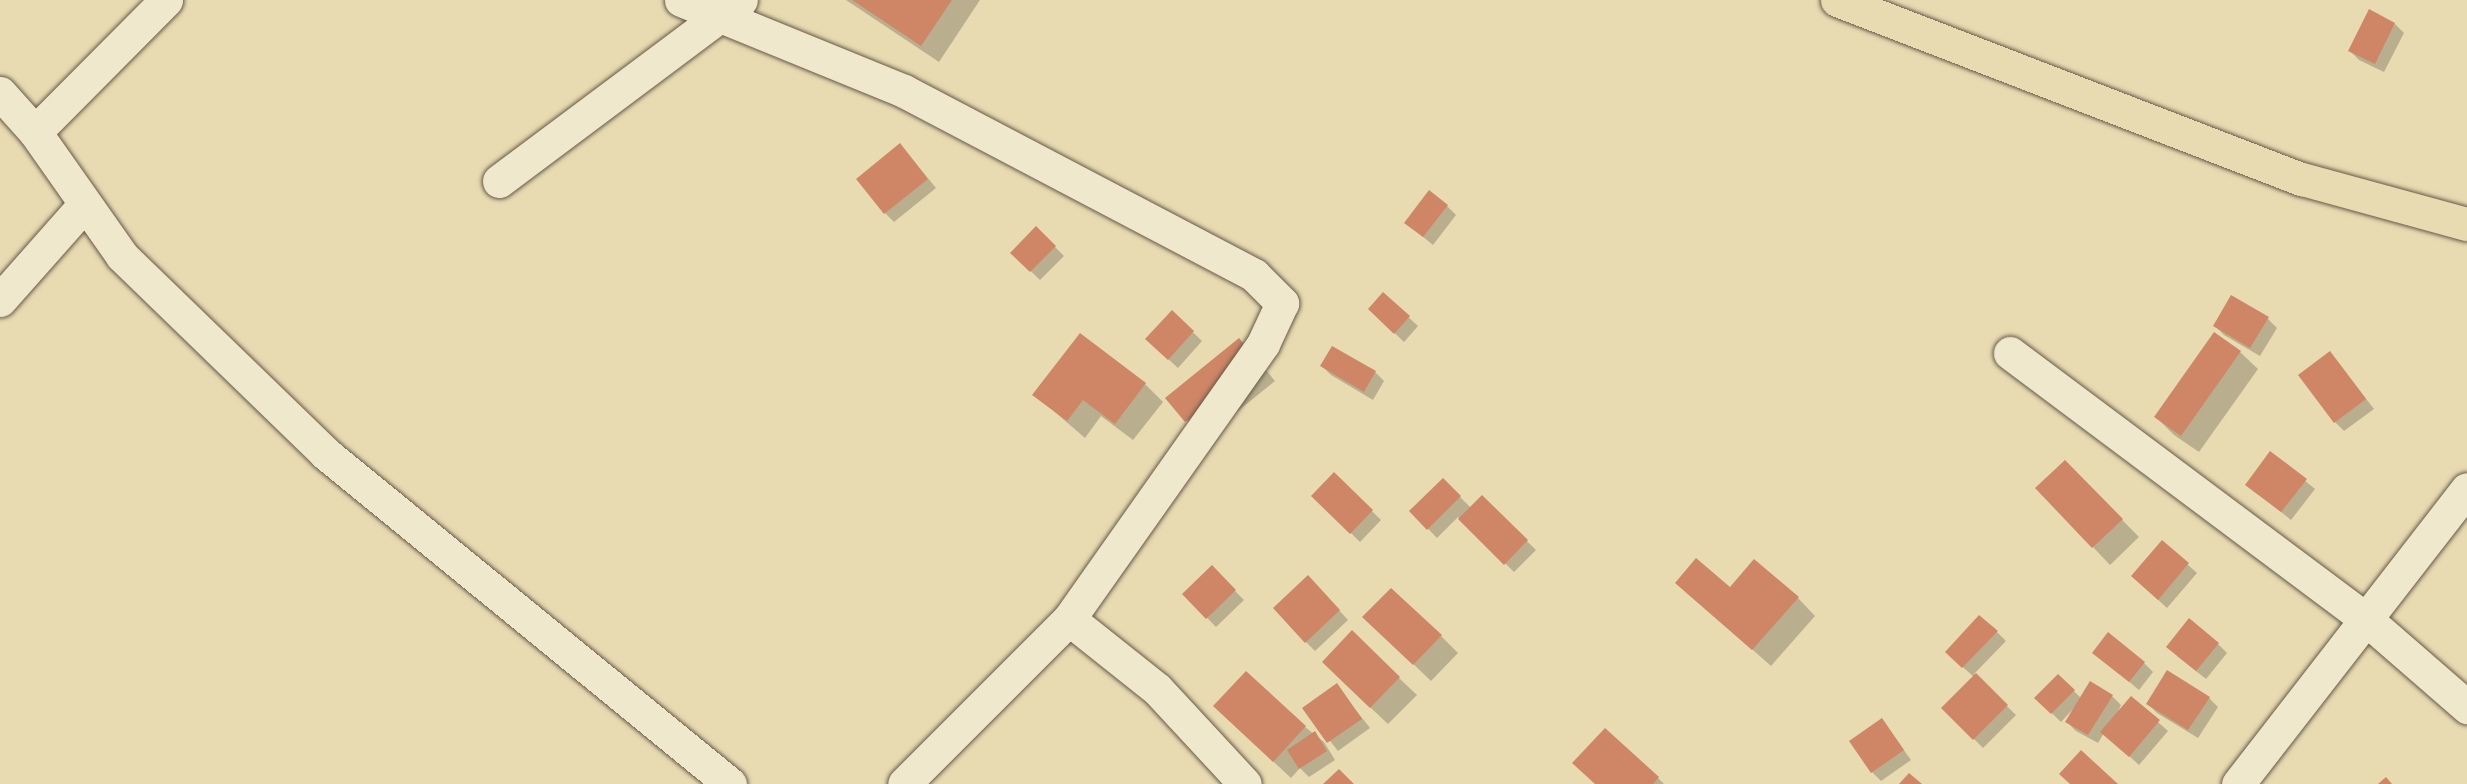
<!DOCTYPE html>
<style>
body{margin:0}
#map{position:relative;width:2467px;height:784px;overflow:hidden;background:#e8dbb2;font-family:"Libre Caslon Text",serif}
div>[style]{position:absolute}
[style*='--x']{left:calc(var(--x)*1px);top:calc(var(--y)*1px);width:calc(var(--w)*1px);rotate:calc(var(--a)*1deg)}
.shadow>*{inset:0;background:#0003}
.building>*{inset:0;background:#ce8667}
.roads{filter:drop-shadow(0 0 2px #675947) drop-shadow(0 0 2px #675947)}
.street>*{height:33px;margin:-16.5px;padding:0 16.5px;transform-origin:16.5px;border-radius:16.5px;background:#f0e8cd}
.primary>*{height:33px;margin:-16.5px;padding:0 16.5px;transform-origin:16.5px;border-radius:16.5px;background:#e8dbb2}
span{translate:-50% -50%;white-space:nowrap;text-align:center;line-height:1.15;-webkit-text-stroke:5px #f0e8cd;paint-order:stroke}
</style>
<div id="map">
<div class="shadow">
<div style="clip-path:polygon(846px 0,980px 0,939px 62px)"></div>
<div style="clip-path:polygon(2395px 24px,2404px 33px,2384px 72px,2359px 60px,2350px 51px)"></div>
<div style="clip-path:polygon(908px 154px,936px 188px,894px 222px,885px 213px)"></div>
<div style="clip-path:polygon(1447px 206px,1456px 215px,1433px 245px,1406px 223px)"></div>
<div style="clip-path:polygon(1036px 228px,1064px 256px,1040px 280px,1012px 253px)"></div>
<div style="clip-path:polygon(1383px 294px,1418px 326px,1404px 342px,1379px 318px)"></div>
<div style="clip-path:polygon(2231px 297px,2268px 319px,2277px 328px,2260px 356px,2224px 335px,2215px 326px)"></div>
<div style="clip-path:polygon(1172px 312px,1202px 341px,1178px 368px,1156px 348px)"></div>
<div style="clip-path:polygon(2214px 334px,2240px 352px,2258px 369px,2199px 452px,2174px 435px,2156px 417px)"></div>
<div style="clip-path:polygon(1080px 335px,1145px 384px,1163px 402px,1133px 440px,1101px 416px,1085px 438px,1034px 394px)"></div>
<div style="clip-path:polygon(1256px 358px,1275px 381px,1203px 439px,1167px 398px)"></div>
<div style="clip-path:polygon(2338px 362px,2374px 409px,2344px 431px,2335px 422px)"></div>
<div style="clip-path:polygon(1322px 366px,1375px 372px,1384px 381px,1373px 400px,1331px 375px)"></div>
<div style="clip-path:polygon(2271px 453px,2315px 489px,2291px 520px,2247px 485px)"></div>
<div style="clip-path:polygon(2065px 462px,2139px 537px,2110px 565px,2037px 488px)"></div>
<div style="clip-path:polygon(1334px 474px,1381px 520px,1360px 542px,1313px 496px)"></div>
<div style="clip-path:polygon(1443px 480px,1471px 508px,1482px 497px,1536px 550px,1514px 572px,1458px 517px,1437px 538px,1411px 511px)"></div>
<div style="clip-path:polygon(2162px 542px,2197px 573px,2167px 608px,2142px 585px)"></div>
<div style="clip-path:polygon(1212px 568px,1244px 600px,1216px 627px,1184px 594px)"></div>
<div style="clip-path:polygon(1677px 583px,1798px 598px,1815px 616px,1771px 666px)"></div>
<div style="clip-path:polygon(1317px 586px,1348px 620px,1315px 651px,1306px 642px)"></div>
<div style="clip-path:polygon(1997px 632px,2006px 641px,1974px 674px,2016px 715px,1983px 748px,1943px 708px,1974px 677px,1956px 661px)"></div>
<div style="clip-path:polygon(1382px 634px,1441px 636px,1458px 653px,1431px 681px)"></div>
<div style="clip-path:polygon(2218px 644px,2227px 653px,2206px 679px,2177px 656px)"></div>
<div style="clip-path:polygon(2094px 652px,2144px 663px,2153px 672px,2139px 690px)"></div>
<div style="clip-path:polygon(2058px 676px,2081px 698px,2112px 696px,2121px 705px,2117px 714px,2131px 698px,2168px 731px,2139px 765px,2104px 733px,2098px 743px,2076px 731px,2067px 722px,2073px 709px,2061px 722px,2036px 698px)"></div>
<div style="clip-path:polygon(1399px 678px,1417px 695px,1388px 724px,1341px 680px)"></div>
<div style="clip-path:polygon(1336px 685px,1370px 728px,1338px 751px,1304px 708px)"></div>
<div style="clip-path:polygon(2209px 698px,2218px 707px,2198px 738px,2157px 713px,2148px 704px)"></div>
<div style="clip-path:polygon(1882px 720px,1911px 760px,1881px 781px,1872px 772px)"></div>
<div style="clip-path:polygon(1232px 723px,1305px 727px,1324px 742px,1335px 760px,1309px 777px,1300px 768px,1291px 778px)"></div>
<div style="clip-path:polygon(1605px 730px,1658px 778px,1664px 784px,1596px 784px)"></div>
</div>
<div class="building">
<div style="clip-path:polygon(852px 0,952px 0,921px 46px)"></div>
<div style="clip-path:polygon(2369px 9px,2395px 23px,2375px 64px,2348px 51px)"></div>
<div style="clip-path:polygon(900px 143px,928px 179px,884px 214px,856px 179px)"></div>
<div style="clip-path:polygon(1429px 190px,1448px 205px,1423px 237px,1404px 223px)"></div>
<div style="clip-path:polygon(1036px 226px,1056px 246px,1030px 272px,1010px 253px)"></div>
<div style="clip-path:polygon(1383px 292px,1410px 316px,1394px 334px,1368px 309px)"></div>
<div style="clip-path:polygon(2231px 295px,2269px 317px,2250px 348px,2213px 326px)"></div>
<div style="clip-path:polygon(1172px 310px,1194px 331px,1168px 360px,1145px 339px)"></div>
<div style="clip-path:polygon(2214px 332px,2241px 351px,2181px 436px,2154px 417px)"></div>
<div style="clip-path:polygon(1080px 333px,1146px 383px,1115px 424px,1083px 400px,1067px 421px,1032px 395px)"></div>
<div style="clip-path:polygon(1239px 338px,1259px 363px,1185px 422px,1165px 398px)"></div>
<div style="clip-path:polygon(1332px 346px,1376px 371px,1364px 392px,1320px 366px)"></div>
<div style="clip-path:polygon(2330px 351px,2366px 399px,2334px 423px,2298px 375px)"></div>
<div style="clip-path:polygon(2270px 451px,2307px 479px,2281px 512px,2245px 485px)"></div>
<div style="clip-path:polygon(2065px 460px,2123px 519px,2092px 548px,2035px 488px)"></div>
<div style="clip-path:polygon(1334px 472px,1373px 510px,1350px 534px,1311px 496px)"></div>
<div style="clip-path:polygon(1443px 478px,1461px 496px,1427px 530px,1409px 511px)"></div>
<div style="clip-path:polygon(1482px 495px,1528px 540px,1504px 565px,1458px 519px)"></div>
<div style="clip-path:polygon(2162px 540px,2189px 563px,2158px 600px,2131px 576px)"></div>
<div style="clip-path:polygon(1696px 558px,1730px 587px,1754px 559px,1799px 597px,1752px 650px,1675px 583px)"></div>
<div style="clip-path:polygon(1212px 565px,1236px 590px,1206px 619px,1182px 594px)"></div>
<div style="clip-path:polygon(1308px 575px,1340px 610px,1305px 643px,1273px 608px)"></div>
<div style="clip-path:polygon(1391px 588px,1442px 635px,1413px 665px,1362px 617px)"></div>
<div style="clip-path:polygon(1979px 615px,1998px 631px,1962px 668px,1945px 652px)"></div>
<div style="clip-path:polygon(2189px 618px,2219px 643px,2196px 671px,2166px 647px)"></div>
<div style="clip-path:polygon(1352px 630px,1400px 677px,1370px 708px,1322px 662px)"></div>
<div style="clip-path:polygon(2108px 632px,2145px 662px,2129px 682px,2092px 653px)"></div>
<div style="clip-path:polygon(2167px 670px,2210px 697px,2188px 730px,2146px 704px)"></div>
<div style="clip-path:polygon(1246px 671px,1306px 726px,1273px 762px,1213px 706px)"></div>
<div style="clip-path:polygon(1976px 673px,2008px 705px,1973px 740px,1941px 708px)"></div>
<div style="clip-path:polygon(2058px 674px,2075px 690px,2051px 714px,2034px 698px)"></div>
<div style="clip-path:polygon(2090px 681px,2113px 695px,2088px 735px,2065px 722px)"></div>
<div style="clip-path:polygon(1337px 683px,1362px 719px,1327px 743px,1302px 708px)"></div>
<div style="clip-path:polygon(2131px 696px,2160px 720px,2129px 757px,2100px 732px)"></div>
<div style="clip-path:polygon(1882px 718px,1904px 750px,1871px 773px,1849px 741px)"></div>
<div style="clip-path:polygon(1605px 728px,1659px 777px,1653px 784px,1595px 784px,1572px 763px)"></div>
<div style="clip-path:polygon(1315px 731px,1327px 751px,1299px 769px,1287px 750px)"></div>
<div style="clip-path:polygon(2081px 750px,2118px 784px,2070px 784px,2059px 774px)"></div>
<div style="clip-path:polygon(1339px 769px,1354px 784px,1323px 784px)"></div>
<div style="clip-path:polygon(1909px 773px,1922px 784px,1899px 784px)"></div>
<div style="clip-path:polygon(2386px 777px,2392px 784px,2378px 784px)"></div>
</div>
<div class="roads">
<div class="street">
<div style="--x:681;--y:0;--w:241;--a:22.2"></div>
<div style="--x:904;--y:91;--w:395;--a:27.7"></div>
<div style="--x:1254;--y:275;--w:40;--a:45"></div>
<div style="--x:1282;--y:303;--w:45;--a:114.9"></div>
<div style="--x:1263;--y:344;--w:337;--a:125.2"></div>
<div style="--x:1069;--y:619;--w:233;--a:135"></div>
<div style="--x:0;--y:93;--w:52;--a:48.1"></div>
<div style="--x:35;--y:132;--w:151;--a:54.9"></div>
<div style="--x:122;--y:256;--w:283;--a:44.1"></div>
<div style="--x:325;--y:453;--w:523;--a:39.26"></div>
<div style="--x:35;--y:132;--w:186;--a:-45.2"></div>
<div style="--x:499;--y:181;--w:302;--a:-36.8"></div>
<div style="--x:0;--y:300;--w:128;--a:-48.5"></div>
<div style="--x:2010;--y:353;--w:446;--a:36.8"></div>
<div style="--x:2367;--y:620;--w:133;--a:41"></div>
<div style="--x:1069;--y:619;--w:112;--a:38.5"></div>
<div style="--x:1157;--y:689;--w:129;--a:47.2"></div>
<div style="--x:2238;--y:784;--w:373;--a:-52.2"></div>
</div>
<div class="primary">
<div style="--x:1837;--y:0;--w:498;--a:21.1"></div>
<div style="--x:2302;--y:179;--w:171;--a:15.3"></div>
</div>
</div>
</div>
